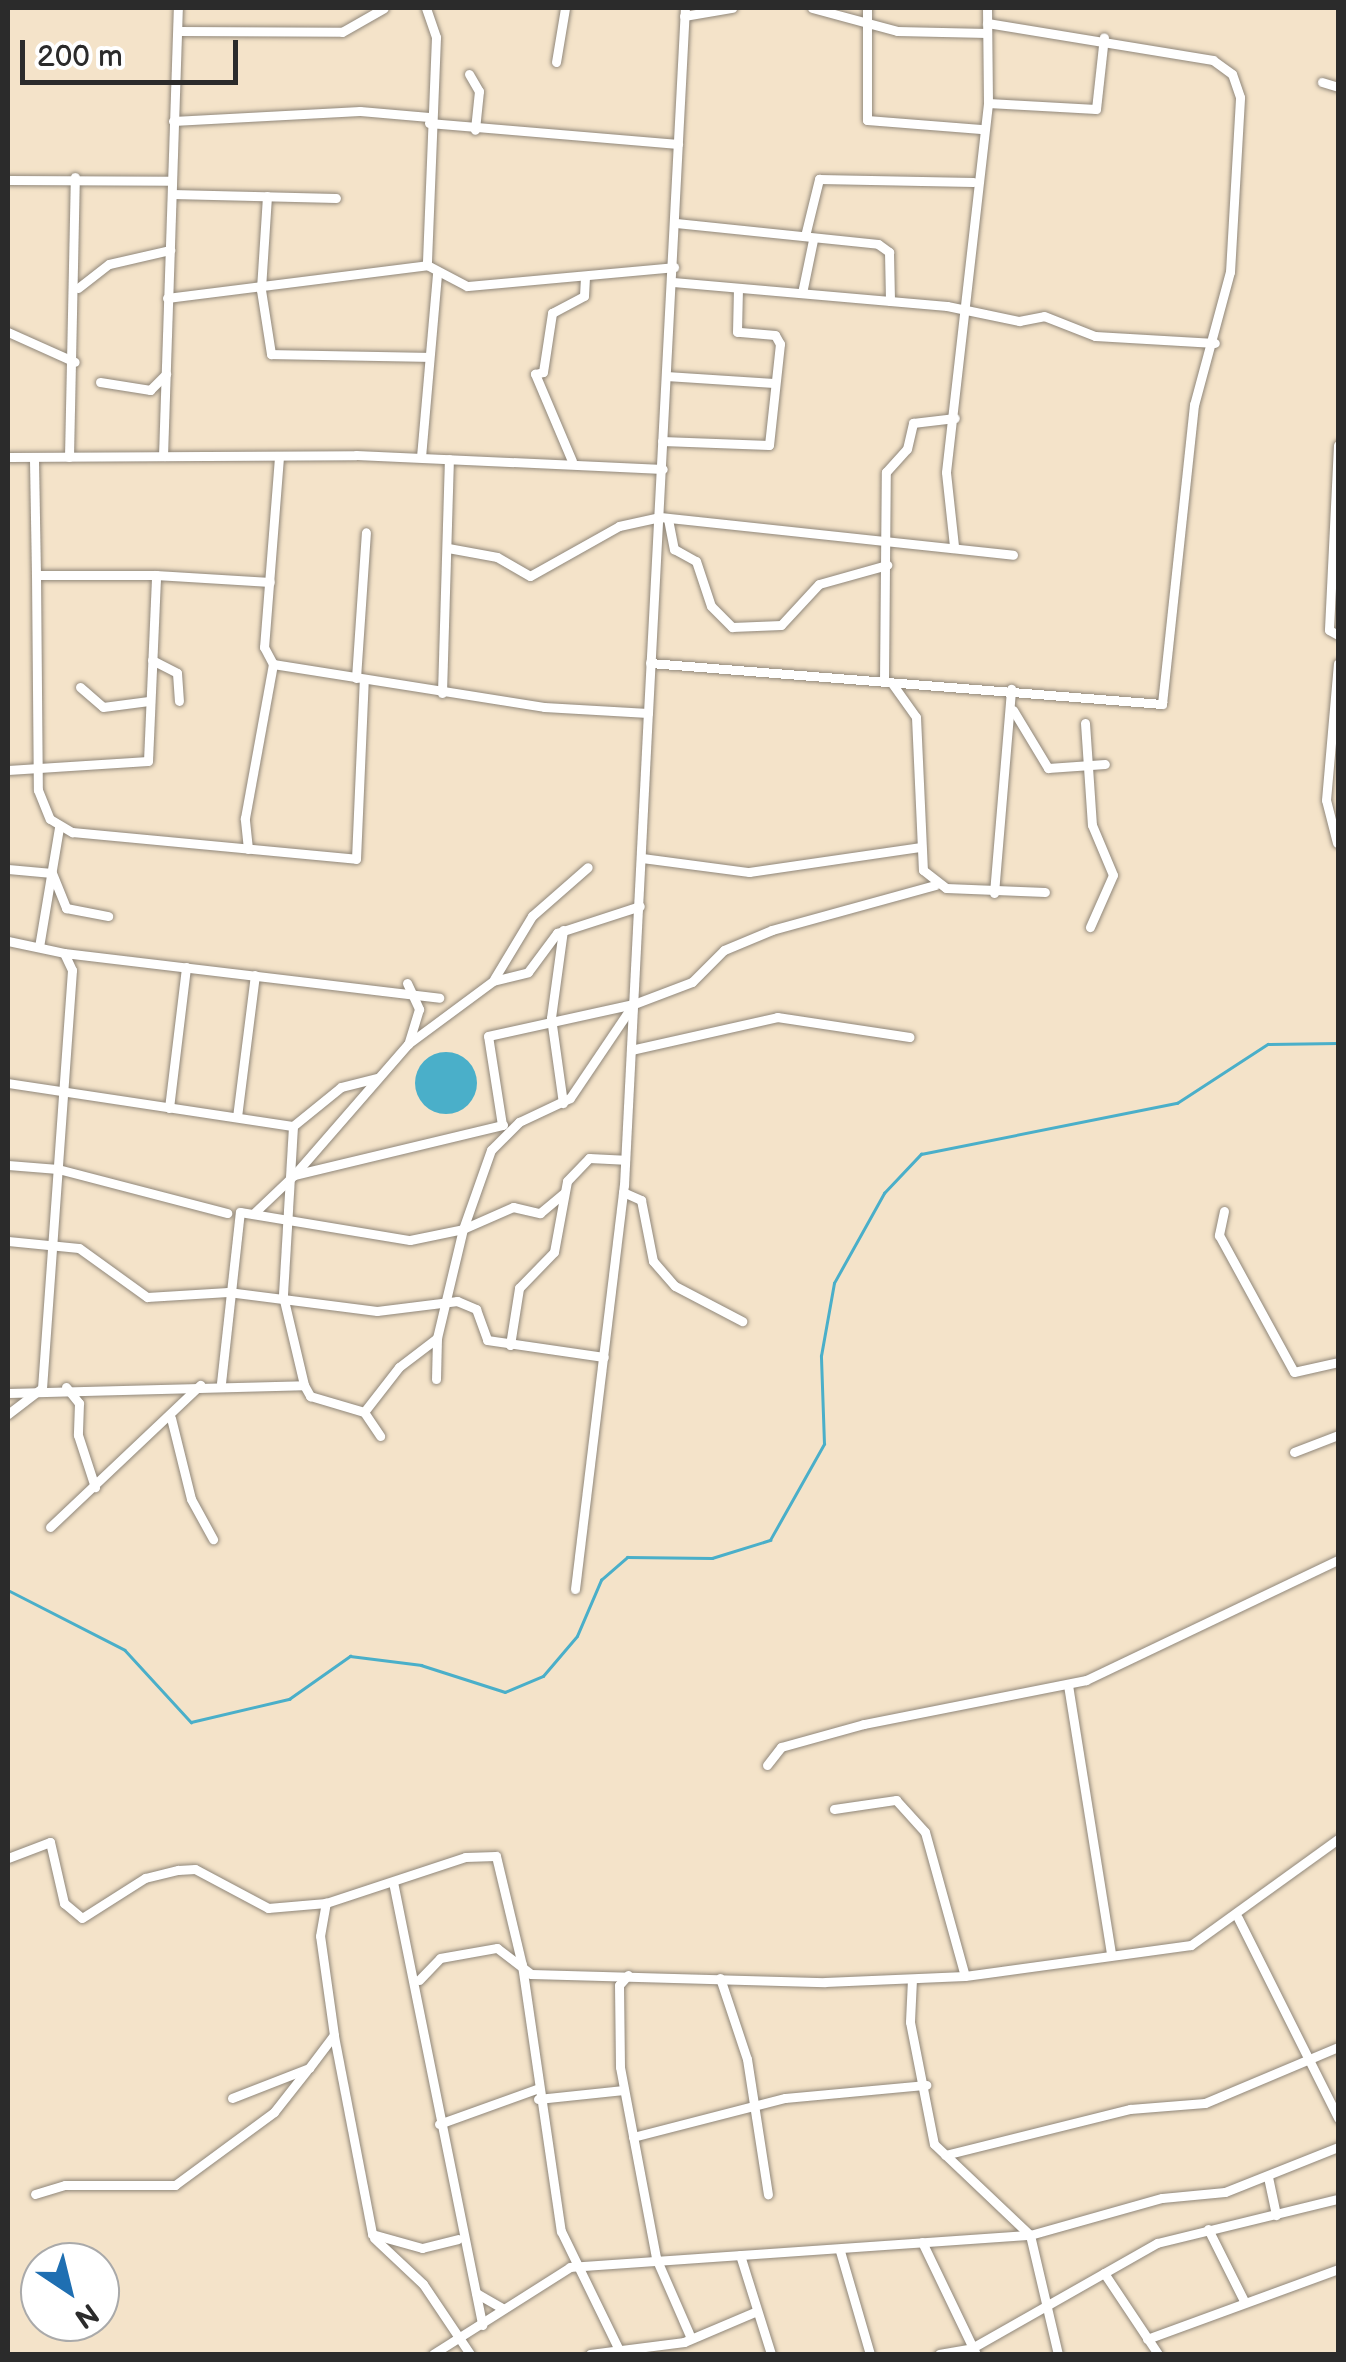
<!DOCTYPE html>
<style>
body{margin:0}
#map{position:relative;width:1346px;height:2362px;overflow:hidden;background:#f4e3c9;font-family:"Balsamiq Sans",sans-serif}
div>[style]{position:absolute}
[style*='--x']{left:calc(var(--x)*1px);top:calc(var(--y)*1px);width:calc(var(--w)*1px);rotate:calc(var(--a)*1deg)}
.water>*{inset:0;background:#4aafc9}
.round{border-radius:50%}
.stream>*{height:2.5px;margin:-1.25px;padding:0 1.25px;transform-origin:1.25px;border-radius:1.25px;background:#4aafc9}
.roads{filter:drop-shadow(0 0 2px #90877a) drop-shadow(0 0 2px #90877a)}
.street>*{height:9px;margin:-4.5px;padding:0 4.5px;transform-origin:4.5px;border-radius:4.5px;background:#fff}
span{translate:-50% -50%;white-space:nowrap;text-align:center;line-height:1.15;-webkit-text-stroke:8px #fff;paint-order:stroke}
.frame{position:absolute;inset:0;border:10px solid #2b2b2b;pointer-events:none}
.north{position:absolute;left:20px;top:2242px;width:100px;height:100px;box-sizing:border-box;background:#fff;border:2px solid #aaa;border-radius:50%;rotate:145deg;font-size:28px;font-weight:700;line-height:40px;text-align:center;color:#2b2b2b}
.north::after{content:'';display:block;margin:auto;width:35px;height:45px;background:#1f6fb2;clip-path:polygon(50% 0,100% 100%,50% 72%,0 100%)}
.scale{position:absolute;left:20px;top:40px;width:218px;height:45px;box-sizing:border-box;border:5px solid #2b2b2b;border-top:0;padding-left:12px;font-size:30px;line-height:35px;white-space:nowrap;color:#2b2b2b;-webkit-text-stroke:8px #fff;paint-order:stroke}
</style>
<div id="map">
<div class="water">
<div class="round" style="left:415px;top:1052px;width:62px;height:62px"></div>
</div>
<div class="stream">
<div style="--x:8;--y:1590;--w:131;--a:27.1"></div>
<div style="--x:125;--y:1650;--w:98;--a:47.5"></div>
<div style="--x:191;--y:1722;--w:101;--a:-13.2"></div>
<div style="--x:289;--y:1699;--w:75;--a:-35.2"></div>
<div style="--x:350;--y:1656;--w:72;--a:7.2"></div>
<div style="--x:421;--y:1665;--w:88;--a:17.8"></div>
<div style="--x:505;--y:1692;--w:41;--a:-22.8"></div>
<div style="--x:543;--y:1676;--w:52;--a:-49.6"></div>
<div style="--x:577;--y:1636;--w:61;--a:-66.8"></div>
<div style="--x:601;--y:1580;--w:35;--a:-41"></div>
<div style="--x:627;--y:1557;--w:85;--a:0.7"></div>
<div style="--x:712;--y:1558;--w:61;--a:-17.2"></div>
<div style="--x:770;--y:1540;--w:110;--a:-60.6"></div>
<div style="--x:824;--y:1444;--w:88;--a:-92"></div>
<div style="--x:821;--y:1356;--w:74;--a:-79.9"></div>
<div style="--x:834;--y:1283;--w:103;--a:-60.9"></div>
<div style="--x:884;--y:1193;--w:54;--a:-46.5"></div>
<div style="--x:921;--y:1154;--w:261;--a:-11.3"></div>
<div style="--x:1177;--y:1103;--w:108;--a:-33"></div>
<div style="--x:1268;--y:1044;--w:70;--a:-0.8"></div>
</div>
<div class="roads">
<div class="street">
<div style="--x:426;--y:8;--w:31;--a:71"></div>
<div style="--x:436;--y:37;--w:228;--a:92.3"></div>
<div style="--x:427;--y:265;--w:45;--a:27.7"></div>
<div style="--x:467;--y:286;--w:208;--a:-5.2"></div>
<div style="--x:812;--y:8;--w:88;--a:15.1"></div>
<div style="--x:897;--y:31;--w:90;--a:1.3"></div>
<div style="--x:867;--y:8;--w:112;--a:90"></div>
<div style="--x:867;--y:120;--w:114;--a:4.5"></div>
<div style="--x:684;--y:16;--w:49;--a:-9.5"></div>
<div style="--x:178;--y:31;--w:164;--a:0.3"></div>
<div style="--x:342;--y:32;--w:48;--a:-29.7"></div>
<div style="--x:556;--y:62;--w:55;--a:-80.5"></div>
<div style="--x:469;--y:74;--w:20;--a:60"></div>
<div style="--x:479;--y:91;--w:39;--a:96"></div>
<div style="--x:1322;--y:82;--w:17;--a:17"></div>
<div style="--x:988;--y:103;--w:108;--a:3.2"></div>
<div style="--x:1096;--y:109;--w:72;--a:-83.7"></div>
<div style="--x:173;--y:121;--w:187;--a:-3.1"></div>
<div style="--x:360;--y:111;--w:69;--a:5"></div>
<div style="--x:429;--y:123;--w:250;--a:4.8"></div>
<div style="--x:8;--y:180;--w:164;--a:0.3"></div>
<div style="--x:172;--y:194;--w:164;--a:1.4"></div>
<div style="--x:267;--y:196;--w:94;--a:93.7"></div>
<div style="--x:261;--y:290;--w:65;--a:81.1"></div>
<div style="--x:271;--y:354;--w:158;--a:1.1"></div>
<div style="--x:676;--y:223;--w:203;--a:5.9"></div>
<div style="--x:878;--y:244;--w:14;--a:36"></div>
<div style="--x:889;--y:252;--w:49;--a:88.8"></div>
<div style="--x:805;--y:236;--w:59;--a:-76.2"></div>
<div style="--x:819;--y:179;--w:154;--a:1.1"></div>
<div style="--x:673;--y:282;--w:275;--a:5"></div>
<div style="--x:947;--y:306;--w:74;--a:11.8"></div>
<div style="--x:1019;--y:321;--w:25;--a:-11"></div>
<div style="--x:1044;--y:316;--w:55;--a:21.4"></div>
<div style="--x:1095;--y:336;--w:120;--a:3.3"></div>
<div style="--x:78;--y:288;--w:39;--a:-38"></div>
<div style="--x:109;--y:264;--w:63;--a:-12.9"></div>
<div style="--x:802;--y:293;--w:54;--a:-78.3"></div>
<div style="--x:167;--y:298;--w:262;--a:-7.2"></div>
<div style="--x:8;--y:332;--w:73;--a:24.1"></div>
<div style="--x:666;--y:376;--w:108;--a:3.7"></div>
<div style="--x:100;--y:382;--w:51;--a:9.1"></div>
<div style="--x:150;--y:390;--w:23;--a:-45"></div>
<div style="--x:662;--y:441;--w:107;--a:2.1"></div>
<div style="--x:769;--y:445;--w:102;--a:-83.8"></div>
<div style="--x:780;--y:344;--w:10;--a:-119"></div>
<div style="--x:775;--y:335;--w:38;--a:-175"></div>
<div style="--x:737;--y:332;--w:43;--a:-88.7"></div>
<div style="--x:1338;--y:445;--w:185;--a:92.8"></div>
<div style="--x:1329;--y:630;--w:10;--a:29"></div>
<div style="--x:163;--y:456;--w:448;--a:-88.1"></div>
<div style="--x:8;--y:457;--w:348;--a:-0.3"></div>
<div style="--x:356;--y:455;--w:307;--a:2.6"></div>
<div style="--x:69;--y:457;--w:280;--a:-88.8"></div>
<div style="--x:279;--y:457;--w:191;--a:94.5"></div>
<div style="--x:264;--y:647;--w:19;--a:62"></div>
<div style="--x:273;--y:664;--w:274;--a:9"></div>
<div style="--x:544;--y:707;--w:104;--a:3.3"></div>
<div style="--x:648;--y:713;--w:706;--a:-87"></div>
<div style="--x:421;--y:457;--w:184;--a:-85"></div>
<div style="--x:572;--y:461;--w:95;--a:-113"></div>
<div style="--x:535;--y:374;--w:8;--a:-14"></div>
<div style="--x:543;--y:372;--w:60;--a:-81.3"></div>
<div style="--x:552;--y:313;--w:36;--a:-28"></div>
<div style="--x:584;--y:296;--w:19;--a:-87"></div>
<div style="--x:668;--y:519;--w:31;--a:79"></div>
<div style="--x:674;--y:549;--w:25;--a:29"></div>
<div style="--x:696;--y:561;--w:47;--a:71.6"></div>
<div style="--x:711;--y:606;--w:30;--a:45"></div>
<div style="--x:732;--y:627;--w:49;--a:-2.3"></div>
<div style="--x:781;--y:625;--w:56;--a:-47.2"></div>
<div style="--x:819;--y:584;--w:71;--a:-15.6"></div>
<div style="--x:954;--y:546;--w:74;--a:-96.2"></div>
<div style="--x:946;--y:472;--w:371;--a:-83.5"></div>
<div style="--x:988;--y:103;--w:95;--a:-90.6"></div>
<div style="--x:448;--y:548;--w:50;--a:10.4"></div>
<div style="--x:497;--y:557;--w:38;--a:30"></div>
<div style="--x:530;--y:576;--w:102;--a:-29.3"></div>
<div style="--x:619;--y:526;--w:42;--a:-12.4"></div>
<div style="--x:660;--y:517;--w:355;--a:6.1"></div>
<div style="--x:36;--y:575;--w:215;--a:89.5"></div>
<div style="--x:38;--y:790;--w:31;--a:68"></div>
<div style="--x:50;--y:819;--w:26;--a:31"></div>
<div style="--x:72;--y:832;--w:285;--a:5.4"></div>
<div style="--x:356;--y:859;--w:180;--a:-87.5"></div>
<div style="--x:156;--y:575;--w:114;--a:3.5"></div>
<div style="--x:152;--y:660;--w:28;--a:27"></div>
<div style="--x:177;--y:673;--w:28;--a:86"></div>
<div style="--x:650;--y:663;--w:514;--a:4.58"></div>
<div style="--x:1162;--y:704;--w:301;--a:-83.9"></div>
<div style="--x:1194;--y:405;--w:138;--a:-74.9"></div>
<div style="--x:1230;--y:272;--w:175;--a:-86.7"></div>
<div style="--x:1240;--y:97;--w:24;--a:-109"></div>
<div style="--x:1232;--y:74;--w:24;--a:-144"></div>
<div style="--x:1213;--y:60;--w:229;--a:-170.7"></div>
<div style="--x:356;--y:678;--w:146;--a:-86.1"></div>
<div style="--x:884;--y:681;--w:209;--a:-89.5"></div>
<div style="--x:886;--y:472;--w:31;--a:-48"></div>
<div style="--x:907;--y:449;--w:27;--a:-77"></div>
<div style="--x:913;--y:423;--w:42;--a:-6.8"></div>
<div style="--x:891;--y:682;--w:43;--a:54.5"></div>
<div style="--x:916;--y:717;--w:153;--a:87.4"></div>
<div style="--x:923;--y:870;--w:29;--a:38"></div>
<div style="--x:946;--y:888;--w:99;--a:2.3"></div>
<div style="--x:80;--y:687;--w:30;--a:41"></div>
<div style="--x:103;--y:707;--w:46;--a:-7.4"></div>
<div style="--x:442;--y:693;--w:234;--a:-88.3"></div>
<div style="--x:1013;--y:710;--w:68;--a:58.9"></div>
<div style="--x:1048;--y:768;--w:57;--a:-4"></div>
<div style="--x:1085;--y:723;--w:102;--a:86.1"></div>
<div style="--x:1092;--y:825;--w:54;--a:67.2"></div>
<div style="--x:1113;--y:875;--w:57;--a:113.9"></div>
<div style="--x:8;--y:770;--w:140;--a:-3.7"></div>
<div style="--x:148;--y:761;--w:186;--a:-87.5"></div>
<div style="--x:156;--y:575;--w:120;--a:180"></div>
<div style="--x:36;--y:575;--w:116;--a:-91"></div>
<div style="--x:1337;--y:843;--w:44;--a:-104.3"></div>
<div style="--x:1326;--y:800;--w:137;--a:-85"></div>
<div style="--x:248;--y:849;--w:31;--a:-96"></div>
<div style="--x:245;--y:818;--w:157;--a:-79.7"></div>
<div style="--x:642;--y:858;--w:108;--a:7.5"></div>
<div style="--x:749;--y:872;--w:174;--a:-8.3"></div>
<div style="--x:8;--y:869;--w:44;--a:5.2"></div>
<div style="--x:52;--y:873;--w:38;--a:68"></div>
<div style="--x:66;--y:908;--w:43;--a:10.8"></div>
<div style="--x:994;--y:893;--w:205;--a:-85.2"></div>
<div style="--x:563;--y:930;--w:89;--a:97.8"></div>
<div style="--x:551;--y:1018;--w:86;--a:82"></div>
<div style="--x:8;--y:941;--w:57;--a:12.1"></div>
<div style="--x:64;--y:953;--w:19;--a:65"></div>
<div style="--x:72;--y:970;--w:419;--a:94.1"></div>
<div style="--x:42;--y:1388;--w:43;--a:142.6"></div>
<div style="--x:39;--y:947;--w:122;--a:-80.5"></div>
<div style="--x:64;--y:953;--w:378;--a:6.8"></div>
<div style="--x:494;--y:979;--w:74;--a:-58.9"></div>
<div style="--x:532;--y:916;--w:74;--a:-41.2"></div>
<div style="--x:407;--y:983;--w:29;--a:65"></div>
<div style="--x:419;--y:1009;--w:37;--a:107"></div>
<div style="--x:408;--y:1044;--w:174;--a:131"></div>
<div style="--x:294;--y:1175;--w:215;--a:-13.5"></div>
<div style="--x:408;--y:1044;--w:106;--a:-36.5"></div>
<div style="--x:493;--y:981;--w:36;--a:-14"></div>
<div style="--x:528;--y:972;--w:49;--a:-53.4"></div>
<div style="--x:557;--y:933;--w:87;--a:-18"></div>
<div style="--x:631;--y:1050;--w:150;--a:-12.7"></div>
<div style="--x:777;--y:1017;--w:134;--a:8.6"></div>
<div style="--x:8;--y:1083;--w:288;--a:8.6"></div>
<div style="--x:293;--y:1126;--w:170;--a:93.4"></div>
<div style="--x:283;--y:1296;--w:91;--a:76.7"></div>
<div style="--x:169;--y:1108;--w:142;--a:-83.1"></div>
<div style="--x:237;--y:1117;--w:143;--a:-82.8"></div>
<div style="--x:502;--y:1125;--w:90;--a:-98.9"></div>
<div style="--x:488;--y:1036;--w:149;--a:-12.4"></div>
<div style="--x:634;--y:1004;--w:62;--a:-20.8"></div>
<div style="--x:692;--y:982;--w:45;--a:-45"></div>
<div style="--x:724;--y:950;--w:52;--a:-22.6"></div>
<div style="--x:772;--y:930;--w:169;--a:-15.4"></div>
<div style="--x:293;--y:1126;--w:62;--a:-39.1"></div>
<div style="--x:341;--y:1087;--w:37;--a:-14"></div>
<div style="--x:8;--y:1165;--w:50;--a:4.6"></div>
<div style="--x:58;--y:1169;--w:175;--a:14.6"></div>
<div style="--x:623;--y:1192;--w:20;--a:24"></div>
<div style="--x:641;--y:1200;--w:62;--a:78.9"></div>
<div style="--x:653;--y:1261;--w:33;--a:49"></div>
<div style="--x:675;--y:1286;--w:76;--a:27.6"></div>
<div style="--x:1224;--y:1211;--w:25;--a:102"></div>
<div style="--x:1219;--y:1235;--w:156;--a:61.3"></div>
<div style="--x:1294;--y:1372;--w:45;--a:-12.8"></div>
<div style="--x:253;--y:1214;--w:57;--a:-43.6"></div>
<div style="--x:8;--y:1241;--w:71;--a:5.6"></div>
<div style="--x:79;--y:1248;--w:84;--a:35.8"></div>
<div style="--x:147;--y:1297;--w:81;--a:-3.5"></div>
<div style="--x:228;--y:1292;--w:150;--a:7.3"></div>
<div style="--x:377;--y:1311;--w:81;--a:-7.1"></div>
<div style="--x:457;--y:1301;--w:21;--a:23"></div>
<div style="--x:476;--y:1309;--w:33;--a:70"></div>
<div style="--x:487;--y:1340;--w:118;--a:8.3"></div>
<div style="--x:510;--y:1345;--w:58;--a:-81"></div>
<div style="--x:519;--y:1288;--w:50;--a:-45.8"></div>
<div style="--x:554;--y:1252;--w:72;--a:-79.6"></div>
<div style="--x:567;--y:1181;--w:32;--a:-46"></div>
<div style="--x:589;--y:1158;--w:35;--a:3"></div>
<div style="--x:436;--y:1379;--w:41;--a:-88.6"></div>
<div style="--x:221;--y:1383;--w:172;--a:-83.7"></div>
<div style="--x:240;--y:1212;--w:172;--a:9.4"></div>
<div style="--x:410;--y:1240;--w:54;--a:-11.7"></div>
<div style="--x:463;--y:1229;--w:84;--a:-70.5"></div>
<div style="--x:491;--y:1150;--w:40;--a:-45"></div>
<div style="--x:519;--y:1122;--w:56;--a:-25.2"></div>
<div style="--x:570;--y:1098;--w:111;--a:-56"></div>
<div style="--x:66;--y:1387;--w:21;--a:51"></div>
<div style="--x:79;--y:1403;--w:32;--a:92"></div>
<div style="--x:78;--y:1435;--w:55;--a:71.9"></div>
<div style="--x:8;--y:1393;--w:296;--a:-1.5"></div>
<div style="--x:304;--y:1385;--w:13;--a:61"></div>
<div style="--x:310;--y:1396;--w:56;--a:16.5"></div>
<div style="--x:364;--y:1412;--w:29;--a:56"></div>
<div style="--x:364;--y:1412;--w:57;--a:-52.1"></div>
<div style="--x:399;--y:1367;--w:48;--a:-37.3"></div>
<div style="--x:437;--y:1338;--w:112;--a:-76.6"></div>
<div style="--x:463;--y:1229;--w:55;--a:-23.7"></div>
<div style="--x:513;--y:1207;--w:28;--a:13"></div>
<div style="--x:540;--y:1213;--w:31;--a:-40"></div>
<div style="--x:171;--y:1418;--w:83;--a:76.1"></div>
<div style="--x:191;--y:1499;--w:46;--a:61.2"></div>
<div style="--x:1294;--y:1452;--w:47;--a:-21.1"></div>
<div style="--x:50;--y:1527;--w:207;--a:-43.4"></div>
<div style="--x:575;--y:1589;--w:407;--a:-83.1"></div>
<div style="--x:624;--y:1185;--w:473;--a:-87.1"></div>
<div style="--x:1068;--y:1685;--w:272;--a:80.9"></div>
<div style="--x:767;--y:1765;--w:23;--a:-52"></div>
<div style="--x:781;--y:1747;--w:86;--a:-15.5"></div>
<div style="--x:864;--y:1724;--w:226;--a:-11.2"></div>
<div style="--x:1086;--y:1680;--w:279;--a:-25.5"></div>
<div style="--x:834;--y:1809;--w:63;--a:-8.3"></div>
<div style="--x:896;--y:1800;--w:43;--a:47.8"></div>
<div style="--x:925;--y:1832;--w:149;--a:74.5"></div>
<div style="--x:8;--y:1858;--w:45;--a:-20.9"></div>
<div style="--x:50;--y:1842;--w:63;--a:77.1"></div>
<div style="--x:64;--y:1903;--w:23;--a:40"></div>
<div style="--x:82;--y:1918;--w:75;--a:-32.4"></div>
<div style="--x:145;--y:1878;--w:34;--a:-14"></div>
<div style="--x:178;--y:1870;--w:17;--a:-3"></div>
<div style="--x:195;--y:1869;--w:83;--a:28.1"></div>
<div style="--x:268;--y:1908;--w:58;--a:-4.9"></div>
<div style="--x:393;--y:1882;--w:452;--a:78.6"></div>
<div style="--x:1238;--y:1918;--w:224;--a:63.4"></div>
<div style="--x:628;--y:1975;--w:13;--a:132"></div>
<div style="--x:619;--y:1985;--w:82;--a:89.3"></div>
<div style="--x:620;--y:2067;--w:194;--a:79.3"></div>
<div style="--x:656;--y:2258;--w:87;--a:66.4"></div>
<div style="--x:720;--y:1978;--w:85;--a:71.6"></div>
<div style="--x:747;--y:2059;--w:137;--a:81.2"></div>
<div style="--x:912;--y:1979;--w:43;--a:92.7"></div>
<div style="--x:910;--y:2022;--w:124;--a:78.9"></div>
<div style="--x:934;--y:2144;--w:132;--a:43.5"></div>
<div style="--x:1030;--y:2235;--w:122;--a:76.8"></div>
<div style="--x:419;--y:1980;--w:30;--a:-46"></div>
<div style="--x:440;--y:1958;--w:58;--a:-10"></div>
<div style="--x:497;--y:1948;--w:43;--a:37.4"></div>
<div style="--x:531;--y:1974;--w:294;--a:1.6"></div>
<div style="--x:825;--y:1982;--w:140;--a:-2.5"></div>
<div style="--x:965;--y:1976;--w:228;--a:-7.8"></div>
<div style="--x:1191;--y:1945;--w:181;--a:-35.8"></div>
<div style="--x:334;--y:2036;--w:202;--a:79.1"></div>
<div style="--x:372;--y:2234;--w:52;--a:15.6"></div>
<div style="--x:422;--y:2248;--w:37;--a:-14"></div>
<div style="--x:232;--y:2098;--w:83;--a:-21.3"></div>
<div style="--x:309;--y:2068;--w:41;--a:-52.9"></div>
<div style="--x:334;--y:2035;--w:100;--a:-98"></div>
<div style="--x:320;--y:1936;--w:34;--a:-80"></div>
<div style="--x:326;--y:1903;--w:146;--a:-18.3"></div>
<div style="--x:465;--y:1857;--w:31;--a:-2"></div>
<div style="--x:496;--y:1856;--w:112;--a:76.6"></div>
<div style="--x:522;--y:1965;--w:269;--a:81.7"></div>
<div style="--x:561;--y:2231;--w:137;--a:64"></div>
<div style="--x:538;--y:2099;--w:86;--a:-6"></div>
<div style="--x:439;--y:2124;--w:103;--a:-19.8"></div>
<div style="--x:633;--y:2137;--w:157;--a:-14.4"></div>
<div style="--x:785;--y:2098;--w:142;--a:-5.3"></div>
<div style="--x:945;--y:2155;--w:191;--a:-14"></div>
<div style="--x:1130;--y:2109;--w:75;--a:-4.6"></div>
<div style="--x:1205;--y:2103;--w:144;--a:-22.8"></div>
<div style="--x:1268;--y:2177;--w:39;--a:78"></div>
<div style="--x:35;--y:2194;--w:31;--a:-17"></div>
<div style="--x:65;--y:2185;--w:110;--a:0"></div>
<div style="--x:175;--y:2185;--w:123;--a:-36.4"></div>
<div style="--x:274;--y:2112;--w:53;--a:-51.8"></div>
<div style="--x:1208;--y:2229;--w:80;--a:63.4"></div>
<div style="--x:374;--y:2238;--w:67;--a:43.2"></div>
<div style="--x:423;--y:2284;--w:84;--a:56.1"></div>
<div style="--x:922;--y:2242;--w:124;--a:64.3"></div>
<div style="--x:840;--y:2251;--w:107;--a:73.8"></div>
<div style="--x:740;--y:2255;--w:104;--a:72.6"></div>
<div style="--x:1104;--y:2273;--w:97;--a:56.3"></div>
<div style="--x:476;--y:2293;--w:30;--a:30"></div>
<div style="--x:1147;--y:2339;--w:203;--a:-20.1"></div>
<div style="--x:433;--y:2354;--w:162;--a:-32.4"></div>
<div style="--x:570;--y:2267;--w:461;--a:-4"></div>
<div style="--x:1030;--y:2235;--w:137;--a:-15.7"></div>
<div style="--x:1162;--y:2198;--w:63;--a:-5.4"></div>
<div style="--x:1225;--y:2192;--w:122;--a:-21.7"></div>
<div style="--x:590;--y:2354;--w:95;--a:-7.3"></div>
<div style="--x:684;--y:2342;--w:79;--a:-23"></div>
<div style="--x:939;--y:2354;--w:34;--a:-10"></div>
<div style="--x:972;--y:2348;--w:213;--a:-29.6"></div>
<div style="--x:1157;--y:2243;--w:186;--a:-13.7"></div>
</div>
</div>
<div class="frame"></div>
<div class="north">N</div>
<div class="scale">200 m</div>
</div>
